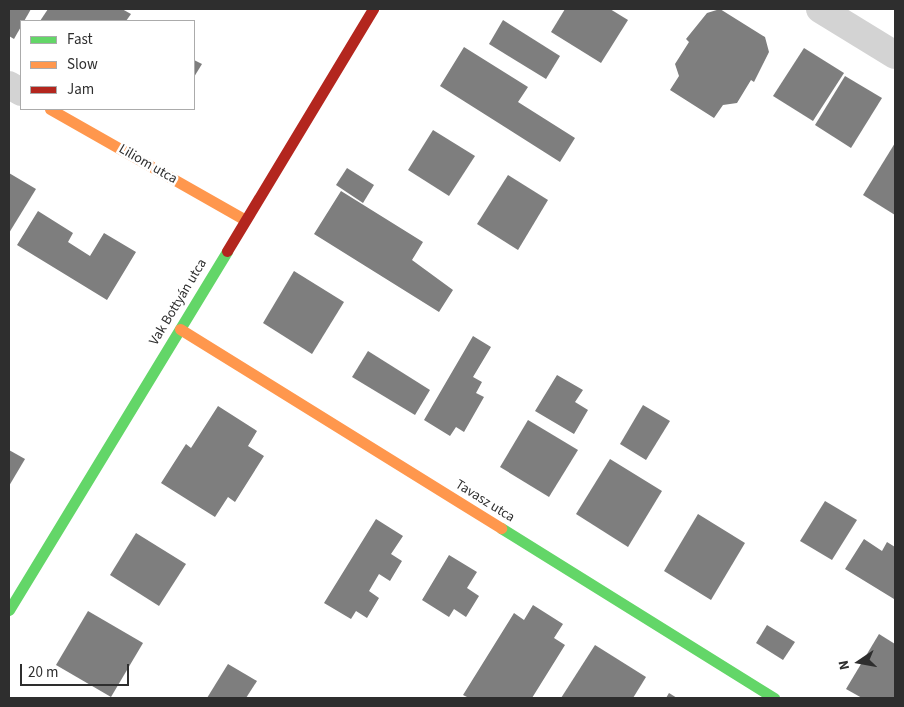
<!DOCTYPE html>
<meta charset="utf-8">
<style>
body{margin:0}
#map{position:relative;width:904px;height:707px;overflow:hidden;background:#fff;font-family:"Source Sans 3",sans-serif}
div>[style]{position:absolute}
[style*='--x']{left:calc(var(--x)*1px);top:calc(var(--y)*1px);width:calc(var(--w)*1px);rotate:calc(var(--a)*1deg)}
.building>*{inset:0;background:#7e7e7e}
.street>*{height:28px;margin:-14px;padding:0 14px;transform-origin:14px;border-radius:14px;background:#d3d3d3}
.fast>*{height:11px;margin:-5.5px;padding:0 5.5px;transform-origin:5.5px;border-radius:5.5px;background:#63d668}
.slow>*{height:11px;margin:-5.5px;padding:0 5.5px;transform-origin:5.5px;border-radius:5.5px;background:#ff974d}
.jam>*{height:11px;margin:-5.5px;padding:0 5.5px;transform-origin:5.5px;border-radius:5.5px;background:#b3261e}
span{translate:-50% -50%;white-space:nowrap;text-align:center;line-height:1.15;-webkit-text-stroke:5px #fff;paint-order:stroke}
.street-label{font-size:14px;color:#2e2e2e}
.frame{position:absolute;inset:0;border:10px solid #2e2e2e;pointer-events:none}
.legend{position:absolute;left:20px;top:20px;width:175px;height:90px;box-sizing:border-box;background:#fff;border:1px solid #ababab;margin:0;padding:6px 9px;list-style:none;font-size:15px;color:#2e2e2e}
.legend li{display:flex;align-items:center;gap:10px;height:25px}
.legend b{width:25px;border:1px solid #ababab}
.north{position:absolute;left:834px;top:637px;width:50px;height:50px;-webkit-text-stroke:4px #fff;paint-order:stroke;rotate:258deg;font-size:14px;font-weight:700;line-height:20px;text-align:center;color:#2e2e2e}
.north::after{content:'';display:block;margin:auto;width:18px;height:22px;background:#2e2e2e;clip-path:polygon(50% 0,100% 100%,50% 72%,0 100%)}
.scale{position:absolute;left:20px;top:664px;width:109px;height:22px;box-sizing:border-box;border:2px solid #2e2e2e;border-top:0;padding-left:6px;font-size:15px;line-height:18px;white-space:nowrap;color:#2e2e2e;-webkit-text-stroke:4px #fff;paint-order:stroke}
</style>
<div id="map">
<div class="building">
<div style="clip-path:polygon(9px 9px,31px 9px,14px 39px,9px 36px)"></div>
<div style="clip-path:polygon(48px 9px,122px 9px,131px 14px,126px 21px,40px 21px)"></div>
<div style="clip-path:polygon(565px 9px,610px 9px,628px 20px,601px 63px,551px 32px)"></div>
<div style="clip-path:polygon(720px 9px,765px 37px,769px 52px,754px 82px,751px 80px,737px 103px,723px 105px,714px 118px,670px 90px,679px 76px,675px 64px,689px 42px,686px 39px,707px 13px)"></div>
<div style="clip-path:polygon(503px 20px,560px 56px,546px 79px,489px 44px)"></div>
<div style="clip-path:polygon(464px 47px,528px 87px,518px 102px,575px 138px,560px 162px,440px 86px)"></div>
<div style="clip-path:polygon(804px 48px,844px 73px,813px 121px,773px 96px)"></div>
<div style="clip-path:polygon(194px 60px,202px 64px,194px 77px)"></div>
<div style="clip-path:polygon(845px 76px,882px 98px,851px 148px,815px 125px)"></div>
<div style="clip-path:polygon(433px 130px,475px 156px,449px 196px,408px 170px)"></div>
<div style="clip-path:polygon(895px 143px,895px 215px,863px 195px)"></div>
<div style="clip-path:polygon(347px 168px,374px 185px,363px 203px,336px 185px)"></div>
<div style="clip-path:polygon(9px 173px,36px 189px,9px 233px)"></div>
<div style="clip-path:polygon(508px 175px,548px 200px,518px 250px,477px 224px)"></div>
<div style="clip-path:polygon(341px 191px,423px 242px,412px 260px,453px 290px,439px 312px,314px 234px)"></div>
<div style="clip-path:polygon(38px 211px,73px 233px,68px 242px,90px 256px,104px 233px,136px 252px,107px 300px,17px 245px)"></div>
<div style="clip-path:polygon(294px 271px,344px 302px,312px 354px,263px 323px)"></div>
<div style="clip-path:polygon(473px 336px,491px 347px,473px 377px,482px 382px,476px 393px,484px 397px,464px 432px,456px 427px,450px 436px,424px 420px)"></div>
<div style="clip-path:polygon(368px 351px,430px 390px,415px 415px,352px 377px)"></div>
<div style="clip-path:polygon(557px 375px,583px 390px,575px 402px,588px 410px,574px 434px,535px 411px)"></div>
<div style="clip-path:polygon(643px 405px,670px 421px,646px 460px,620px 444px)"></div>
<div style="clip-path:polygon(218px 406px,257px 431px,248px 446px,264px 456px,235px 502px,228px 497px,215px 517px,161px 483px,186px 444px,191px 448px)"></div>
<div style="clip-path:polygon(528px 420px,578px 450px,549px 497px,500px 467px)"></div>
<div style="clip-path:polygon(9px 450px,25px 459px,9px 486px)"></div>
<div style="clip-path:polygon(610px 459px,662px 491px,628px 547px,576px 514px)"></div>
<div style="clip-path:polygon(825px 501px,857px 520px,832px 560px,800px 541px)"></div>
<div style="clip-path:polygon(698px 514px,745px 543px,711px 600px,664px 571px)"></div>
<div style="clip-path:polygon(376px 519px,403px 536px,391px 554px,402px 561px,390px 581px,379px 574px,369px 591px,379px 598px,367px 618px,356px 611px,351px 619px,324px 603px)"></div>
<div style="clip-path:polygon(136px 533px,186px 564px,159px 606px,110px 575px)"></div>
<div style="clip-path:polygon(864px 539px,882px 551px,887px 542px,895px 547px,894px 599px,845px 569px)"></div>
<div style="clip-path:polygon(449px 555px,477px 572px,467px 588px,479px 596px,466px 617px,454px 609px,449px 617px,422px 600px)"></div>
<div style="clip-path:polygon(533px 605px,563px 624px,554px 638px,565px 645px,532px 698px,469px 698px,463px 695px,514px 613px,524px 620px)"></div>
<div style="clip-path:polygon(88px 611px,143px 643px,111px 697px,56px 665px)"></div>
<div style="clip-path:polygon(767px 625px,795px 642px,783px 660px,756px 643px)"></div>
<div style="clip-path:polygon(879px 634px,895px 644px,895px 698px,862px 698px,846px 689px)"></div>
<div style="clip-path:polygon(595px 645px,646px 677px,633px 698px,561px 698px)"></div>
<div style="clip-path:polygon(228px 664px,257px 681px,246px 698px,207px 698px)"></div>
<div style="clip-path:polygon(669px 693px,677px 698px,666px 698px)"></div>
</div>
<div class="street">
<div style="--x:820;--y:9;--w:88;--a:31.5"></div>
<div style="--x:9;--y:85;--w:14;--a:30"></div>
</div>
<div class="fast">
<div style="--x:501;--y:528;--w:322;--a:31.9"></div>
<div style="--x:9;--y:610;--w:420;--a:-58.7"></div>
</div>
<div class="slow">
<div style="--x:50;--y:109;--w:224;--a:29.6"></div>
<div style="--x:180;--y:329;--w:378;--a:31.8"></div>
</div>
<div class="jam">
<div style="--x:227;--y:251;--w:283;--a:-58.9"></div>
</div>
<div class="street-label">
<span style="left:148px;top:164px;rotate:30deg">Liliom utca</span>
<span style="left:178px;top:302px;rotate:-59deg">Vak Bottyán utca</span>
<span style="left:485px;top:501px;rotate:32deg">Tavasz utca</span>
</div>
<div class="frame"></div>
<ul class="legend">
<li><b style="height:6px;background:#63d668"></b>Fast</li>
<li><b style="height:6px;background:#ff974d"></b>Slow</li>
<li><b style="height:6px;background:#b3261e"></b>Jam</li>
</ul>
<div class="north">N</div>
<div class="scale">20 m</div>
</div>
